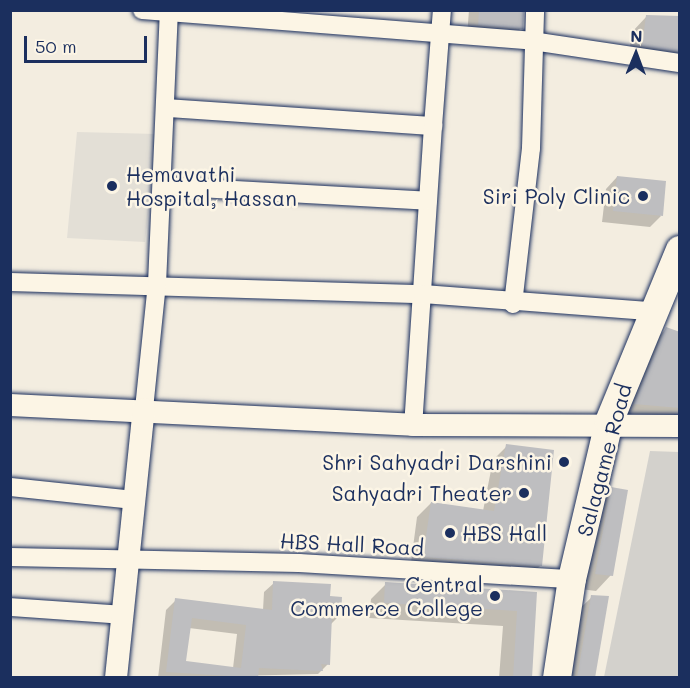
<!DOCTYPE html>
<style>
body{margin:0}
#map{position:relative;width:690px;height:688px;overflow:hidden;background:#f3ede0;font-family:Mali,sans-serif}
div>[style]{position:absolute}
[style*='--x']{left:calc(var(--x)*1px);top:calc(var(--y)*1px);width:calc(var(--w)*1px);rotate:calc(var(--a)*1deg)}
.built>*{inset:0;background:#e3dfd6}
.green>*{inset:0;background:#d3d1cc}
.shadow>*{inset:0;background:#0003}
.building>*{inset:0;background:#bebec0}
.roads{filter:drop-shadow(0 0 2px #1b2f5e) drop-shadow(0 0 2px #1b2f5e)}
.minor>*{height:18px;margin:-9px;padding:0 9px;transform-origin:9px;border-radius:9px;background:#fcf5e5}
.tertiary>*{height:22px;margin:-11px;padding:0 11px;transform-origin:11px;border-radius:11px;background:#fcf5e5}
.primary>*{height:28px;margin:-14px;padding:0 14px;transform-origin:14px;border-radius:14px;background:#fcf5e5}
.dots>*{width:16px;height:16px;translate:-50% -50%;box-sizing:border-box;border:3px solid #fcf5e5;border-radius:50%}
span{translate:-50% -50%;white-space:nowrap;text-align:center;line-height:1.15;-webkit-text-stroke:5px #fcf5e5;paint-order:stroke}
.poi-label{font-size:21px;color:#1b2f5e}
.left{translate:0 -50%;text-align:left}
.right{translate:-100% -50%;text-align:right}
.street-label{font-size:21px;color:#1b2f5e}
.frame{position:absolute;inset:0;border:12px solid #1b2f5e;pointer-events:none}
.north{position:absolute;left:606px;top:24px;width:60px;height:60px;-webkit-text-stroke:4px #fcf5e5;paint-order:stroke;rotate:1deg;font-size:16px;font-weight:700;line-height:24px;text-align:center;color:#1b2f5e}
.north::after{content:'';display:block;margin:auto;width:21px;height:27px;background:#1b2f5e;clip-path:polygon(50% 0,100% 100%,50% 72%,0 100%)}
.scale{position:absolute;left:24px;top:36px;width:123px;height:27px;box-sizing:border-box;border:3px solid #1b2f5e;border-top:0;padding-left:8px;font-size:18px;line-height:21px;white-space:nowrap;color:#1b2f5e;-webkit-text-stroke:4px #fcf5e5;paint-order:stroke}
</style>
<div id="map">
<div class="built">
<div style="clip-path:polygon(77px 132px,157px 134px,145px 242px,67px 238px)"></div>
</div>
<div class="green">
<div style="clip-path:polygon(650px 451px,679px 452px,679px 677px,604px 677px)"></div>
</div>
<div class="shadow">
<div style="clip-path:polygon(469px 10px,523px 10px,521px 28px,510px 40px,467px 36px)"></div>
<div style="clip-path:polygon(647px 16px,680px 18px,680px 67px,628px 61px,632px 32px)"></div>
<div style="clip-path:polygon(617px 177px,661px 216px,650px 227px,602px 222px,606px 189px)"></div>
<div style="clip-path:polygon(666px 329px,680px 333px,680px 422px,621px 418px,652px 343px)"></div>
<div style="clip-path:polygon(507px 446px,541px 565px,527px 579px,410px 570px,417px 517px,431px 503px,483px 511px,493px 460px)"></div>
<div style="clip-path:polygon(611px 489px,611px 575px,596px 591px,580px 589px,596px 504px)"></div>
<div style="clip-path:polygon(evenodd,274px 583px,329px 598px,340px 615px,330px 625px,328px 664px,318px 674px,158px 678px,166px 610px,176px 600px,263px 610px,264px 592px,274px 583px,189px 628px,237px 634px,233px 668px,185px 662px,189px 628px)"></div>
<div style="clip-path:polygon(386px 584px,536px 593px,530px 678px,499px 678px,503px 626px,369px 618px,371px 599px)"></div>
<div style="clip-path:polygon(592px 597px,593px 678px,565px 678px,576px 612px)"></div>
</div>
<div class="building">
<div style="clip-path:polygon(479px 10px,524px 10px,523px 29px,478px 25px)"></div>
<div style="clip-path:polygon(646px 15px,680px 16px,680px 52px,642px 46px)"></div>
<div style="clip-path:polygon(617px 176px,666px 181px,663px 216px,613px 211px)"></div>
<div style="clip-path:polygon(666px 327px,680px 332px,680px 408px,634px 404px)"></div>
<div style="clip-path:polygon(506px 444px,554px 450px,542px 566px,423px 557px,431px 502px,494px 511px)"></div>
<div style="clip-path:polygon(611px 487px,628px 490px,613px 576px,595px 574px)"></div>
<div style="clip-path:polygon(evenodd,273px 581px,331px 584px,330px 596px,342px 597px,341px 615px,332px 615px,330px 665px,321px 664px,323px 671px,259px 668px,258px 678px,166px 672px,175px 598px,272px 610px,273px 581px,192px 618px,246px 625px,241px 668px,186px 661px,192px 618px)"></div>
<div style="clip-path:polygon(385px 582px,537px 592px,532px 678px,513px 678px,517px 611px,384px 603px)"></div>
<div style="clip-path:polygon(591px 595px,609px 596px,595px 678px,577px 678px)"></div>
</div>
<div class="roads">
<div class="minor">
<div style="--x:142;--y:10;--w:391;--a:4.5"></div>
<div style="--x:532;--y:41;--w:150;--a:8.5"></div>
<div style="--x:167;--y:108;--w:267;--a:3.9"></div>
<div style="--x:433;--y:126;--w:300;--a:93.8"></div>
<div style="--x:433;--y:126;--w:116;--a:-85.6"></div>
<div style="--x:163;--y:186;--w:265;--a:3.2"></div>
<div style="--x:10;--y:282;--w:413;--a:1.7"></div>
<div style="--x:423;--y:294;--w:229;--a:4.3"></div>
<div style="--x:513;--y:304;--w:157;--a:-83.4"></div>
<div style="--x:531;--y:148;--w:138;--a:-88.3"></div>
<div style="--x:144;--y:409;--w:126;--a:-84.1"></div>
<div style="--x:157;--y:284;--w:274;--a:-87.5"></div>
<div style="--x:10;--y:487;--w:125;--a:6"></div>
<div style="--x:10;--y:557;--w:289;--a:1.2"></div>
<div style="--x:299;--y:563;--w:273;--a:3.4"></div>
<div style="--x:10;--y:607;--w:113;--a:4"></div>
</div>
<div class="tertiary">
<div style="--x:10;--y:405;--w:403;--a:2.8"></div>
<div style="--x:413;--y:425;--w:267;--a:0.2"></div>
<div style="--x:116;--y:678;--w:270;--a:-84.1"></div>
</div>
<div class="primary">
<div style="--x:557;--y:678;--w:100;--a:-81.4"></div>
<div style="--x:572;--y:579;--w:161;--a:-76.7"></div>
<div style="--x:609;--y:422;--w:186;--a:-67.6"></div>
</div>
</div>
<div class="dots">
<div style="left:112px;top:186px;background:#1b2f5e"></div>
<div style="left:643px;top:196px;background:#1b2f5e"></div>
<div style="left:564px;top:462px;background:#1b2f5e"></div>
<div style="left:524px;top:493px;background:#1b2f5e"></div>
<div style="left:450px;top:533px;background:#1b2f5e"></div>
<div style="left:495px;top:596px;background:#1b2f5e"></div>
</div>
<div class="poi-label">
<span class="left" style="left:126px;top:186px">Hemavathi<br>Hospital, Hassan</span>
<span class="right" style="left:630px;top:196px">Siri Poly Clinic</span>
<span class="right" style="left:552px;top:462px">Shri Sahyadri Darshini</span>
<span class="right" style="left:512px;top:493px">Sahyadri Theater</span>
<span class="left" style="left:462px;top:533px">HBS Hall</span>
<span class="right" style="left:483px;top:596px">Central<br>Commerce College</span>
</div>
<div class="street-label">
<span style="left:604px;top:460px;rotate:-75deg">Salagame Road</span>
<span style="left:352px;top:544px;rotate:3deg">HBS Hall Road</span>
</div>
<div class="frame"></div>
<div class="north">N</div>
<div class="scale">50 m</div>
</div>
